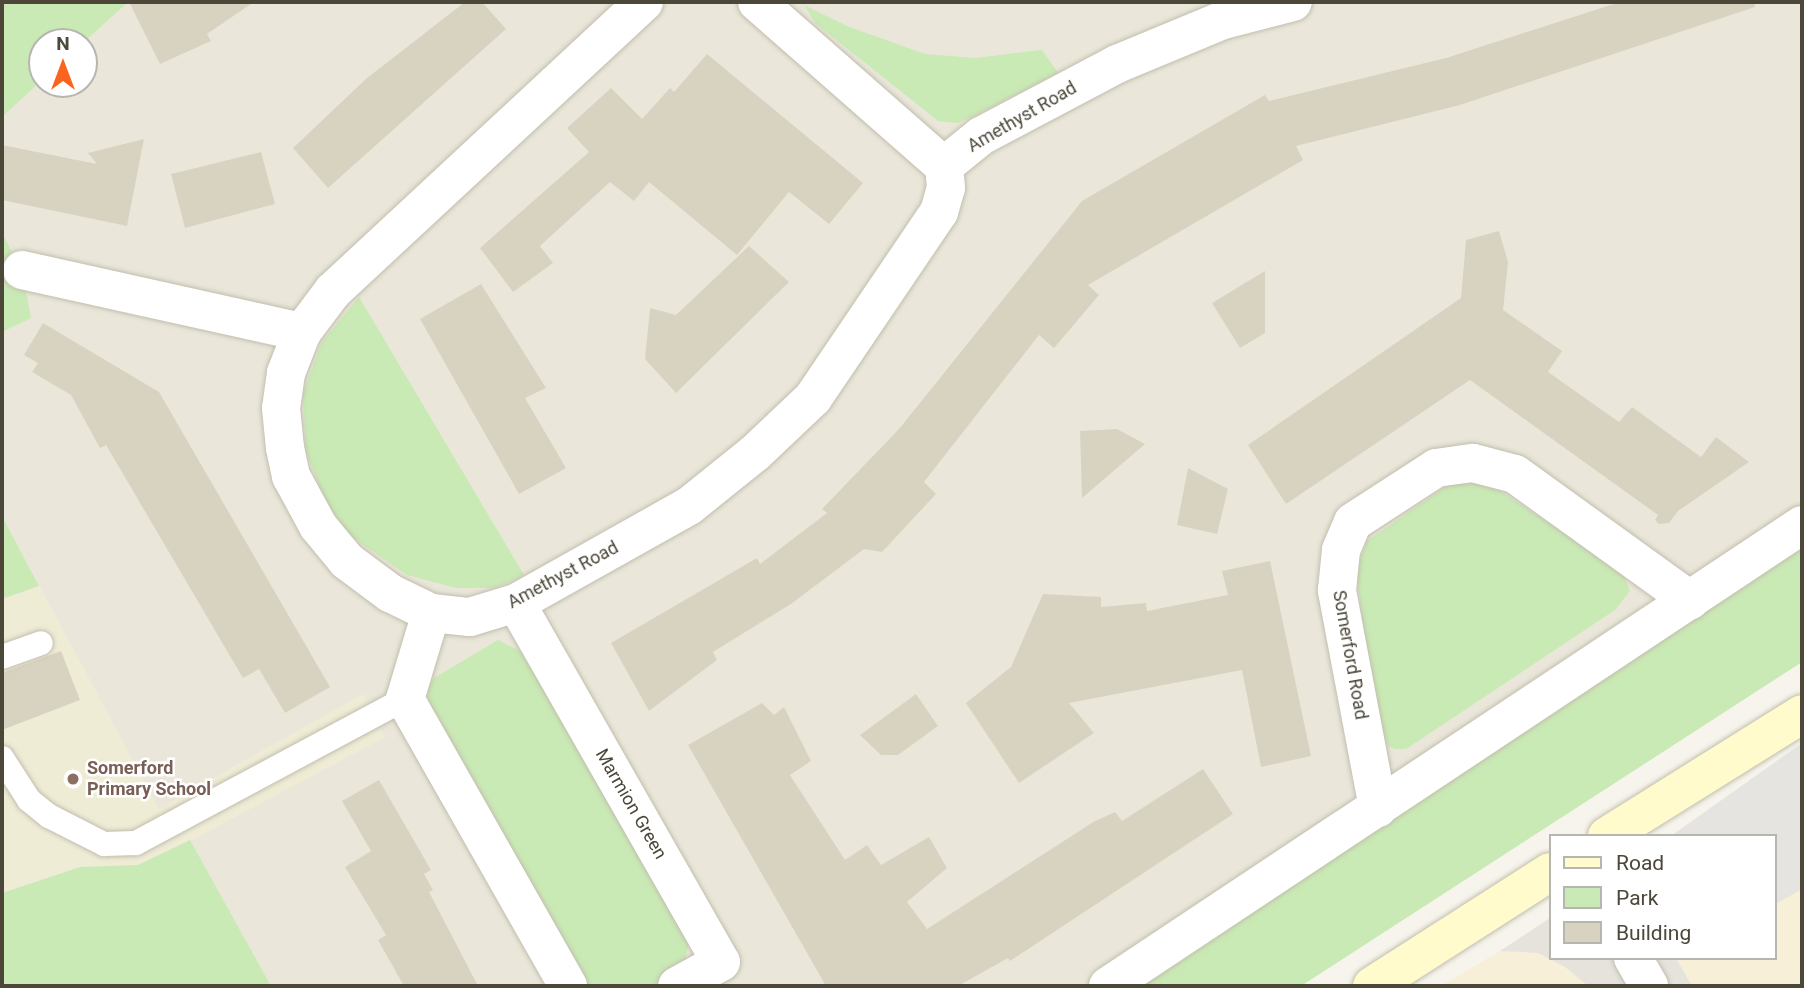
<!DOCTYPE html>
<style>
body{margin:0}
#map{position:relative;width:1804px;height:988px;overflow:hidden;background:#f6f4ec;font-family:Roboto,sans-serif}
div>[style]{position:absolute}
[style*='--x']{left:calc(var(--x)*1px);top:calc(var(--y)*1px);width:calc(var(--w)*1px);rotate:calc(var(--a)*1deg)}
.residential>*{inset:0;background:#eae7da}
.commercial>*{inset:0;background:#f7efd8}
.industrial>*{inset:0;background:#e6e3dd}
.education>*{inset:0;background:#efecd6}
.green>*{inset:0;background:#c9eab5}
.parking>*{inset:0;background:#e5e4e0}
.building>*{inset:0;background:#d8d3c1}
.roads{filter:drop-shadow(0 0 2px #c2beae) drop-shadow(0 0 2px #c2beae)}
.service>*{height:24px;margin:-12px;padding:0 12px;transform-origin:12px;border-radius:12px;background:#fff}
.minor>*{height:38px;margin:-19px;padding:0 19px;transform-origin:19px;border-radius:19px;background:#fff}
.secondary>*{height:38px;margin:-19px;padding:0 19px;transform-origin:19px;border-radius:19px;background:#fffbcd}
.dots>*{width:19px;height:19px;translate:-50% -50%;box-sizing:border-box;border:4px solid #fff;border-radius:50%}
span{translate:-50% -50%;white-space:nowrap;text-align:center;line-height:1.15;-webkit-text-stroke:5px #fff;paint-order:stroke}
.street-label{font-size:18px;color:#4b4739}
.education-label{font-size:18px;color:#785e54;font-weight:700}
.left{translate:0 -50%;text-align:left}
.frame{position:absolute;inset:0;border:4px solid #4b4739;pointer-events:none}
.legend{position:absolute;left:1549px;top:834px;width:228px;height:126px;box-sizing:border-box;background:#fff;border:2px solid #b7b5b0;margin:0;padding:9px 12px;list-style:none;font-size:21px;color:#4b4739}
.legend li{display:flex;align-items:center;gap:14px;height:35px}
.legend b{width:35px;border:2px solid #b7b5b0}
.north{position:absolute;left:28px;top:28px;width:70px;height:70px;box-sizing:border-box;background:#fff;border:2px solid #b7b5b0;border-radius:50%;rotate:0deg;font-size:19px;font-weight:700;line-height:28px;text-align:center;color:#4b4739}
.north::after{content:'';display:block;margin:auto;width:24px;height:32px;background:#fb641e;clip-path:polygon(50% 0,100% 100%,50% 72%,0 100%)}
</style>
<div id="map">
<div class="residential">
<div style="clip-path:polygon(evenodd,2px 2px,1802px 2px,1802px 525px,1108px 986px,2px 986px,2px 2px,42px 42px,84px 42px,84px 84px,42px 84px,42px 42px)"></div>
</div>
<div class="commercial">
<div style="clip-path:polygon(1802px 743px,1802px 986px,1692px 986px,1676px 958px,1774px 958px,1774px 836px,1671px 836px)"></div>
<div style="clip-path:polygon(1500px 951px,1538px 953px,1565px 967px,1588px 986px,1441px 986px)"></div>
</div>
<div class="industrial">
<div style="clip-path:polygon(1550px 918px,1550px 958px,1676px 958px,1692px 986px,1588px 986px,1565px 967px,1538px 953px,1500px 951px)"></div>
</div>
<div class="education">
<div style="clip-path:polygon(2px 516px,159px 809px,363px 694px,385px 737px,190px 841px,271px 986px,2px 986px)"></div>
</div>
<div class="green">
<div style="clip-path:polygon(2px 2px,128px 2px,84px 42px,42px 42px,42px 80px,2px 117px)"></div>
<div style="clip-path:polygon(804px 5px,847px 26px,925px 54px,975px 58px,1042px 50px,1058px 73px,972px 117px,957px 123px,938px 121px,815px 23px)"></div>
<div style="clip-path:polygon(2px 233px,22px 270px,31px 318px,2px 332px)"></div>
<div style="clip-path:polygon(359px 297px,524px 575px,519px 578px,493px 588px,456px 588px,407px 575px,349px 535px,325px 500px,306px 452px,303px 393px,322px 342px)"></div>
<div style="clip-path:polygon(1484px 481px,1621px 569px,1630px 591px,1615px 610px,1406px 749px,1395px 749px,1388px 746px,1381px 728px,1368px 664px,1357px 577px,1360px 560px,1367px 541px,1441px 490px,1453px 482px)"></div>
<div style="clip-path:polygon(2px 516px,39px 586px,2px 599px)"></div>
<div style="clip-path:polygon(1802px 545px,1802px 662px,1301px 986px,1140px 986px)"></div>
<div style="clip-path:polygon(498px 640px,526px 654px,689px 940px,685px 962px,679px 971px,652px 986px,589px 986px,428px 709px,428px 686px,434px 678px)"></div>
<div style="clip-path:polygon(190px 840px,271px 986px,2px 986px,2px 893px,80px 867px,138px 865px)"></div>
</div>
<div class="parking">
<div style="clip-path:polygon(1802px 743px,1802px 889px,1774px 905px,1774px 836px,1671px 836px)"></div>
</div>
<div class="building">
<div style="clip-path:polygon(129px 2px,254px 2px,207px 34px,211px 41px,160px 64px)"></div>
<div style="clip-path:polygon(465px 2px,482px 2px,506px 29px,328px 188px,293px 148px,367px 78px)"></div>
<div style="clip-path:polygon(1620px 2px,1754px 2px,1755px 7px,1460px 105px,1296px 146px,1303px 160px,1088px 285px,1099px 295px,1054px 348px,1039px 335px,924px 482px,936px 494px,882px 552px,864px 549px,791px 604px,713px 652px,717px 660px,649px 711px,611px 643px,757px 558px,760px 564px,827px 513px,822px 509px,899px 429px,1082px 201px,1265px 95px,1269px 101px,1446px 58px)"></div>
<div style="clip-path:polygon(707px 54px,863px 183px,829px 224px,789px 192px,737px 255px,649px 182px,634px 201px,610px 182px,540px 246px,553px 263px,513px 292px,480px 248px,589px 152px,567px 128px,611px 88px,642px 119px,670px 88px,674px 92px)"></div>
<div style="clip-path:polygon(144px 139px,127px 226px,2px 200px,2px 145px,97px 164px,88px 153px)"></div>
<div style="clip-path:polygon(261px 152px,275px 204px,185px 228px,171px 174px)"></div>
<div style="clip-path:polygon(1499px 231px,1508px 262px,1503px 310px,1562px 351px,1548px 372px,1619px 422px,1632px 407px,1701px 457px,1716px 437px,1749px 462px,1678px 511px,1669px 523px,1659px 524px,1655px 520px,1658px 515px,1470px 380px,1286px 504px,1248px 445px,1461px 298px,1466px 240px)"></div>
<div style="clip-path:polygon(749px 246px,789px 282px,676px 393px,645px 359px,650px 308px,676px 315px)"></div>
<div style="clip-path:polygon(1265px 271px,1265px 333px,1240px 348px,1212px 303px)"></div>
<div style="clip-path:polygon(481px 284px,546px 388px,525px 398px,566px 468px,519px 494px,420px 319px)"></div>
<div style="clip-path:polygon(43px 323px,159px 392px,330px 687px,285px 713px,259px 669px,243px 678px,106px 445px,100px 448px,71px 395px,32px 372px,38px 363px,24px 355px)"></div>
<div style="clip-path:polygon(1117px 429px,1145px 444px,1082px 498px,1080px 431px)"></div>
<div style="clip-path:polygon(1188px 468px,1228px 489px,1217px 534px,1177px 525px)"></div>
<div style="clip-path:polygon(1270px 561px,1311px 756px,1261px 767px,1242px 670px,1069px 703px,1094px 733px,1019px 783px,966px 703px,1011px 667px,1043px 594px,1101px 597px,1101px 607px,1146px 603px,1147px 611px,1228px 595px,1222px 571px)"></div>
<div style="clip-path:polygon(61px 651px,80px 700px,2px 730px,2px 673px)"></div>
<div style="clip-path:polygon(916px 694px,938px 726px,898px 755px,881px 755px,860px 735px)"></div>
<div style="clip-path:polygon(762px 703px,774px 715px,784px 707px,811px 761px,790px 775px,845px 860px,867px 845px,881px 865px,929px 837px,947px 868px,907px 902px,927px 929px,1095px 821px,1115px 812px,1122px 821px,1203px 769px,1233px 814px,1010px 961px,1008px 958px,958px 986px,826px 986px,688px 745px)"></div>
<div style="clip-path:polygon(379px 780px,431px 870px,424px 874px,433px 890px,429px 892px,478px 986px,404px 986px,378px 940px,386px 935px,345px 867px,371px 851px,342px 801px)"></div>
</div>
<div class="roads">
<div class="service">
<div style="--x:2;--y:657;--w:41;--a:-19.7"></div>
<div style="--x:2;--y:758;--w:50;--a:57.3"></div>
<div style="--x:29;--y:800;--w:26;--a:39"></div>
<div style="--x:49;--y:816;--w:62;--a:27"></div>
<div style="--x:104;--y:844;--w:32;--a:-2"></div>
<div style="--x:136;--y:843;--w:305;--a:-28.2"></div>
</div>
<div class="minor">
<div style="--x:644;--y:2;--w:425;--a:137.1"></div>
<div style="--x:333;--y:291;--w:51;--a:127.1"></div>
<div style="--x:302;--y:332;--w:44;--a:111.3"></div>
<div style="--x:286;--y:373;--w:35;--a:98"></div>
<div style="--x:281;--y:408;--w:40;--a:84.3"></div>
<div style="--x:285;--y:448;--w:29;--a:78"></div>
<div style="--x:291;--y:476;--w:57;--a:61.6"></div>
<div style="--x:318;--y:526;--w:45;--a:50.4"></div>
<div style="--x:347;--y:561;--w:54;--a:36.7"></div>
<div style="--x:390;--y:593;--w:46;--a:26"></div>
<div style="--x:431;--y:613;--w:39;--a:6"></div>
<div style="--x:470;--y:617;--w:48;--a:-16.9"></div>
<div style="--x:516;--y:603;--w:198;--a:-29.3"></div>
<div style="--x:689;--y:506;--w:85;--a:-38.8"></div>
<div style="--x:755;--y:453;--w:80;--a:-43.5"></div>
<div style="--x:813;--y:398;--w:225;--a:-55.9"></div>
<div style="--x:939;--y:212;--w:25;--a:-74"></div>
<div style="--x:946;--y:188;--w:22;--a:-95"></div>
<div style="--x:944;--y:166;--w:48;--a:-39"></div>
<div style="--x:981;--y:136;--w:154;--a:-27.9"></div>
<div style="--x:1117;--y:64;--w:115;--a:-22.5"></div>
<div style="--x:1223;--y:20;--w:72;--a:-14.4"></div>
<div style="--x:757;--y:2;--w:249;--a:41.3"></div>
<div style="--x:22;--y:270;--w:287;--a:12.5"></div>
<div style="--x:516;--y:603;--w:413;--a:60.3"></div>
<div style="--x:721;--y:962;--w:50;--a:151.4"></div>
<div style="--x:431;--y:613;--w:90;--a:106.8"></div>
<div style="--x:405;--y:699;--w:330;--a:60.4"></div>
<div style="--x:1378;--y:808;--w:222;--a:-100.7"></div>
<div style="--x:1337;--y:590;--w:40;--a:-84.3"></div>
<div style="--x:1341;--y:550;--w:30;--a:-67"></div>
<div style="--x:1353;--y:522;--w:99;--a:-33"></div>
<div style="--x:1436;--y:468;--w:37;--a:-8"></div>
<div style="--x:1473;--y:463;--w:43;--a:14.7"></div>
<div style="--x:1515;--y:474;--w:216;--a:35.8"></div>
<div style="--x:1633;--y:958;--w:32;--a:60"></div>
<div style="--x:1108;--y:986;--w:833;--a:-33.59"></div>
</div>
<div class="secondary">
<div style="--x:1607;--y:836;--w:230;--a:-32"></div>
<div style="--x:1372;--y:986;--w:211;--a:-32.6"></div>
</div>
</div>
<div class="dots">
<div style="left:73px;top:779px;background:#8d6e63"></div>
</div>
<div class="street-label">
<span style="left:1022px;top:117px;rotate:-30deg">Amethyst Road</span>
<span style="left:563px;top:575px;rotate:-28deg">Amethyst Road</span>
<span style="left:1350px;top:655px;rotate:80deg">Somerford Road</span>
<span style="left:631px;top:804px;rotate:60deg">Marmion Green</span>
</div>
<div class="education-label">
<span class="left" style="left:87px;top:779px">Somerford<br>Primary School</span>
</div>
<div class="frame"></div>
<ul class="legend">
<li><b style="height:9px;background:#fffbcd"></b>Road</li>
<li><b style="height:19px;background:#c9eab5"></b>Park</li>
<li><b style="height:19px;background:#d8d3c1"></b>Building</li>
</ul>
<div class="north">N</div>
</div>
